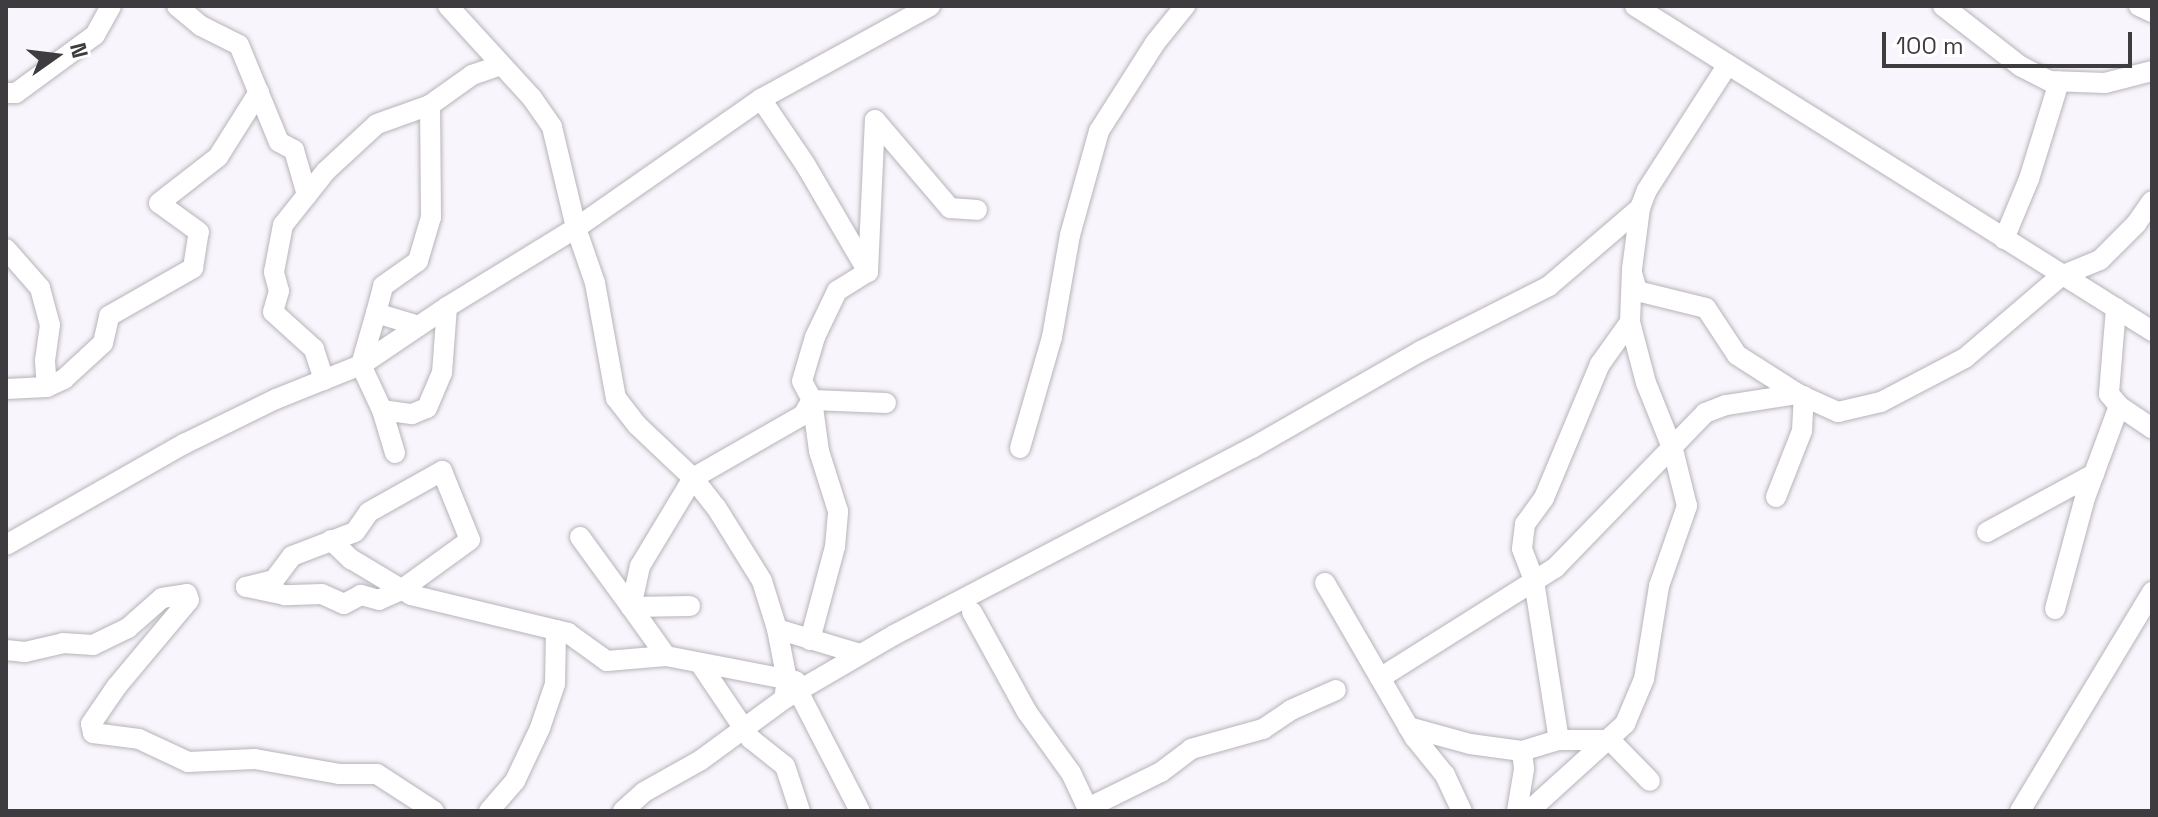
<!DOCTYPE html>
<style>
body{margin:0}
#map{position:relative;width:2158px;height:817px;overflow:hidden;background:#f9f5fc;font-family:"Space Grotesk",sans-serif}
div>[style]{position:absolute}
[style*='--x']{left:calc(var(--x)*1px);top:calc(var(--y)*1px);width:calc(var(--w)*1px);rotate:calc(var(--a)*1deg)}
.roads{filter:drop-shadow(0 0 2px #b7b3ba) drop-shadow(0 0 2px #b7b3ba)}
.street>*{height:20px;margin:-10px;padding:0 10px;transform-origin:10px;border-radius:10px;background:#fff}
span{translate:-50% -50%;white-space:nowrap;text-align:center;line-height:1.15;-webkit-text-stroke:8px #fff;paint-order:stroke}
.frame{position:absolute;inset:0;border:8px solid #3e3c3f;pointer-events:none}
.north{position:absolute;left:16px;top:16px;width:80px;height:80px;-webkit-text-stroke:6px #fff;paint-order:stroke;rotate:76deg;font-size:22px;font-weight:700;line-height:32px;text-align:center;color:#3e3c3f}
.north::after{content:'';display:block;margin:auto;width:28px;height:36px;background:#3e3c3f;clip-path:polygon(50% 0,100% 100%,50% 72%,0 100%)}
.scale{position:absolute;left:1882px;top:32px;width:250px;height:36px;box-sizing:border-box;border:4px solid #3e3c3f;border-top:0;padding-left:10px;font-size:24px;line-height:28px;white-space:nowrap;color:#3e3c3f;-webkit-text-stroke:6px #fff;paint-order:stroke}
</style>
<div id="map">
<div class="roads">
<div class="street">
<div style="--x:177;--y:6;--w:31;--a:40"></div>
<div style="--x:201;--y:26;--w:42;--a:26.6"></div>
<div style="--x:239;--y:45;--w:105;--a:67.6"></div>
<div style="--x:279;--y:142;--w:17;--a:28"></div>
<div style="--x:294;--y:150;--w:47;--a:73.9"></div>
<div style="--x:448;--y:6;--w:125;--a:47.6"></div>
<div style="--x:532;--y:98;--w:35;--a:55"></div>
<div style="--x:552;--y:127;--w:104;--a:76.6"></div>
<div style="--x:576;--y:228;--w:58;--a:70.9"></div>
<div style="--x:595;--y:283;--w:117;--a:79.7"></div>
<div style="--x:616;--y:398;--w:34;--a:52"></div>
<div style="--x:637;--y:425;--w:77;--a:43.4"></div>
<div style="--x:693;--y:478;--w:37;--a:52"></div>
<div style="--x:716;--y:507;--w:87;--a:58.1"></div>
<div style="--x:762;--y:581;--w:50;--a:72.6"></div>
<div style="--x:777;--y:629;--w:52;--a:78.9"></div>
<div style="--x:787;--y:680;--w:19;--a:99"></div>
<div style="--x:1635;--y:6;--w:611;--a:32.15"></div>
<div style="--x:1943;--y:6;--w:98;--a:37.9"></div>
<div style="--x:2020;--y:66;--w:33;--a:27"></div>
<div style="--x:2049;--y:81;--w:56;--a:2"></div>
<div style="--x:2105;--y:83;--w:49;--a:-14.3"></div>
<div style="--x:2139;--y:6;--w:14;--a:25"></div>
<div style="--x:6;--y:93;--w:10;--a:0"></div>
<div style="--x:16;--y:93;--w:98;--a:-36.3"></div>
<div style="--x:95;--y:35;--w:33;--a:-61"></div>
<div style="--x:761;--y:99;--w:78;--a:55.9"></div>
<div style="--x:805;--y:164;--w:125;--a:59.7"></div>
<div style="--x:875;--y:120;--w:116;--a:49.6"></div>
<div style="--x:950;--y:208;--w:27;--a:4"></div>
<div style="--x:2004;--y:239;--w:65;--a:-67.4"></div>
<div style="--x:2029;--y:179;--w:102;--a:-72.8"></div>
<div style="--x:6;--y:249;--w:52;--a:48.9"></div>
<div style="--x:40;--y:288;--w:38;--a:75"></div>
<div style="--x:50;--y:325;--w:36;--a:98"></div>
<div style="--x:45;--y:361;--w:26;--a:86"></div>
<div style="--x:868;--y:272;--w:152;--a:-87.4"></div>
<div style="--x:1632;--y:273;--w:19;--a:74"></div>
<div style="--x:1637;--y:291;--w:71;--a:13.8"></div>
<div style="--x:1706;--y:308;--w:56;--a:56.6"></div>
<div style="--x:1737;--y:355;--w:72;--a:32.6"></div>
<div style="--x:1798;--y:394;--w:44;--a:24.2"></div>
<div style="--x:1838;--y:412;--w:44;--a:-13.1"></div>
<div style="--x:1881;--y:402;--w:95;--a:-27.6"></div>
<div style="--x:1965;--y:358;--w:126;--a:-40.5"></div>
<div style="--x:2061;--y:276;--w:42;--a:-22.3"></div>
<div style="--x:2100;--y:260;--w:51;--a:-45"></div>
<div style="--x:2136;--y:224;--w:28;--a:-55"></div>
<div style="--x:2116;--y:308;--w:86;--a:94.7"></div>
<div style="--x:2109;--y:394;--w:16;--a:50"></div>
<div style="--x:2119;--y:406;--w:40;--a:34"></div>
<div style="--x:376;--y:313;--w:28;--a:-75"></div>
<div style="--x:383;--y:286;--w:43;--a:-35.5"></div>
<div style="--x:418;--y:261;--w:46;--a:-73.5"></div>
<div style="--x:431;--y:217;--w:112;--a:-90.5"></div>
<div style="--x:1630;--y:322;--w:52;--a:125.5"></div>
<div style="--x:1600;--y:364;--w:145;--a:112.7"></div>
<div style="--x:1544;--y:498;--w:32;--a:126"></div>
<div style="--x:1525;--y:524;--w:25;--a:97"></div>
<div style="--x:1522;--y:549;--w:34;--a:69"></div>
<div style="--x:1534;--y:581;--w:161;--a:81.1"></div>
<div style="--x:1559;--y:740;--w:51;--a:0"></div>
<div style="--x:1610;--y:740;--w:57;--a:45.7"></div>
<div style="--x:324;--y:380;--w:33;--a:-108"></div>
<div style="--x:314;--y:349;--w:55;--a:-137.9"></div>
<div style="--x:273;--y:312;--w:22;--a:-74"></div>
<div style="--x:279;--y:291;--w:20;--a:-105"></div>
<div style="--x:274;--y:272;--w:48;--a:-79.2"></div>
<div style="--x:283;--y:225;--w:69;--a:-51.5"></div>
<div style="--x:326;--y:171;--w:69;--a:-42.7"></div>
<div style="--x:377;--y:124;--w:56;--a:-19.7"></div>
<div style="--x:430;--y:105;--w:52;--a:-35.5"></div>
<div style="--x:472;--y:75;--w:31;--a:-19"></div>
<div style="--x:6;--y:389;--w:41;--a:-2.8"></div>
<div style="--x:47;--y:387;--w:19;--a:-25"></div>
<div style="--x:64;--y:379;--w:53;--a:-42.7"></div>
<div style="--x:103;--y:343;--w:28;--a:-77"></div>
<div style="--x:109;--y:316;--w:97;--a:-29.7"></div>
<div style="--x:193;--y:268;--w:36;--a:-81"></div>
<div style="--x:199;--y:232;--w:49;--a:-144.1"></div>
<div style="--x:159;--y:203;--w:75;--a:-37.9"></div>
<div style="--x:218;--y:157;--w:77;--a:-57.8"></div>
<div style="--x:382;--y:410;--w:30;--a:8"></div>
<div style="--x:412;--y:414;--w:16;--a:-22"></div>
<div style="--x:427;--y:408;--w:38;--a:-67"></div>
<div style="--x:442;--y:373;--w:66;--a:-85.7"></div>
<div style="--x:1020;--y:448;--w:116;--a:-73.9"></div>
<div style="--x:1052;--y:337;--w:104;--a:-80"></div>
<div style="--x:1070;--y:235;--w:108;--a:-74.4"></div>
<div style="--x:1099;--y:131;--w:104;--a:-57.5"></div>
<div style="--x:1155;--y:43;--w:48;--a:-51"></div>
<div style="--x:395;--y:453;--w:45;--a:-106.8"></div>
<div style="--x:382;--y:410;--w:50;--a:-115"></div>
<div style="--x:361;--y:365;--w:54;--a:-73.9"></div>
<div style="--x:376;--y:313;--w:45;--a:16.8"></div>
<div style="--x:442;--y:471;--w:74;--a:67.9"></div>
<div style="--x:470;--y:540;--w:85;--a:144.1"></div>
<div style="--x:401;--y:590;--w:24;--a:156"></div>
<div style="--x:379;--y:600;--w:19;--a:-164"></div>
<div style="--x:361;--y:595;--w:19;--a:152"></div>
<div style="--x:344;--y:604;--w:24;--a:-156"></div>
<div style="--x:322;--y:594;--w:37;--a:178"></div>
<div style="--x:285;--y:595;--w:40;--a:-168"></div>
<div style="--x:246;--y:587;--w:29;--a:-14"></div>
<div style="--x:274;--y:580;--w:30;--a:-53"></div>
<div style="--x:292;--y:556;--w:67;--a:-20.9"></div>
<div style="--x:355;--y:532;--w:24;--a:-55"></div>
<div style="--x:369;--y:512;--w:84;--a:-29.3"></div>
<div style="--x:1776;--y:497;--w:71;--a:-68.5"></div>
<div style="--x:1802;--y:431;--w:35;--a:-87"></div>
<div style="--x:1987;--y:532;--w:122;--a:-28.5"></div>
<div style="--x:580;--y:537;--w:87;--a:53.9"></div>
<div style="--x:631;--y:607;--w:59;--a:-1"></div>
<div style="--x:331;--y:540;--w:28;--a:44"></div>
<div style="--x:351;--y:559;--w:70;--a:31"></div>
<div style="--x:411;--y:595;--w:162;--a:13.6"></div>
<div style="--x:568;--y:633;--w:48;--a:35.7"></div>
<div style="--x:607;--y:661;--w:59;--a:-4.8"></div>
<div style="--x:666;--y:656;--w:132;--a:10.9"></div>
<div style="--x:6;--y:545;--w:205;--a:-29.6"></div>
<div style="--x:184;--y:444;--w:102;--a:-26.1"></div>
<div style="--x:276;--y:399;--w:92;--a:-21.8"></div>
<div style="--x:361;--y:365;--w:104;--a:-34"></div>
<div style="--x:447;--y:307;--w:151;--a:-31.5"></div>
<div style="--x:576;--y:228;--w:226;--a:-34.9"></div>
<div style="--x:761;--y:99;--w:193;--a:-28.8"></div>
<div style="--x:1325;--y:583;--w:179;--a:59.9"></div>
<div style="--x:1415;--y:738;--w:48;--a:51"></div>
<div style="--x:1445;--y:775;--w:40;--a:65"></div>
<div style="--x:2055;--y:609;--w:115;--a:-74.9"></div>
<div style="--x:2085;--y:498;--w:98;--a:-69.7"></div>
<div style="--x:972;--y:612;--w:114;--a:61.2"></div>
<div style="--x:1027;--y:712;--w:75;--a:54.2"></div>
<div style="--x:1071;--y:773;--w:42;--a:64.7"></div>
<div style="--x:777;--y:629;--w:87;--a:16.8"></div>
<div style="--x:810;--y:640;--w:96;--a:-75"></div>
<div style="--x:835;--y:547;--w:36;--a:-85"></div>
<div style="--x:838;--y:511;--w:63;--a:-107.6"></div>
<div style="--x:819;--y:451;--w:51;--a:-97.8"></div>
<div style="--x:812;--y:400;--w:21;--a:-118"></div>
<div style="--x:802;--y:381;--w:46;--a:-73.5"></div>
<div style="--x:815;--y:337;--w:51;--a:-64.4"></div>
<div style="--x:837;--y:291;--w:36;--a:-32"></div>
<div style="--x:6;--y:650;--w:19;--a:6"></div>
<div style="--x:25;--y:652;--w:39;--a:-13"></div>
<div style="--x:63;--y:643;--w:30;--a:4"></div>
<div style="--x:93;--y:645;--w:39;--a:-26"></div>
<div style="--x:128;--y:628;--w:45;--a:-41.4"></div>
<div style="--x:162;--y:598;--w:25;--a:-9"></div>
<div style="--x:187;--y:594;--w:6;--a:72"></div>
<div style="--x:189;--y:600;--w:112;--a:129.9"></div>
<div style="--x:117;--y:686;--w:46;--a:124.4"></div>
<div style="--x:91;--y:724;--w:9;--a:77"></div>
<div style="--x:93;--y:733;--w:46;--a:7.4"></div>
<div style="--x:139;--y:739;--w:54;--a:25.1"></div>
<div style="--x:188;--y:762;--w:67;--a:-2.6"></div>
<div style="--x:255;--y:759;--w:85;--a:10.1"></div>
<div style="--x:339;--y:774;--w:38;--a:0"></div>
<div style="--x:377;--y:774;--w:68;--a:33"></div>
<div style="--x:666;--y:656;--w:60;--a:-125.5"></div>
<div style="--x:631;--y:607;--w:42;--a:-77.6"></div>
<div style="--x:640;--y:566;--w:103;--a:-58.9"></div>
<div style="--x:693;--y:478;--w:127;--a:-29.8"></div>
<div style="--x:803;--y:415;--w:17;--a:-59"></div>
<div style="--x:812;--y:400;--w:74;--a:2.3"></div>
<div style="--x:701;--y:665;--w:89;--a:56"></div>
<div style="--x:751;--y:739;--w:43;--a:38.5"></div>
<div style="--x:785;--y:766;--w:47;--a:71.6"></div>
<div style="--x:1380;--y:678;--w:207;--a:-32.2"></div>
<div style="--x:1555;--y:568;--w:216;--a:-45.9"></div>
<div style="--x:1705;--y:413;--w:22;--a:-21"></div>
<div style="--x:1726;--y:405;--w:73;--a:-8.7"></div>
<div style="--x:798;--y:691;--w:135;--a:62.7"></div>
<div style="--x:1408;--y:727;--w:64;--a:15.3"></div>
<div style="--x:1470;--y:744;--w:52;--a:7.7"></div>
<div style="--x:1088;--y:808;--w:81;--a:-26.3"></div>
<div style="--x:1161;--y:772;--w:38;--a:-37"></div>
<div style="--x:1191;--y:749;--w:75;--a:-15.5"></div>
<div style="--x:1263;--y:729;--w:34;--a:-34"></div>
<div style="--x:1291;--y:710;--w:49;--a:-24"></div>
<div style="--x:489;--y:811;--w:40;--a:-49"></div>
<div style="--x:515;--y:781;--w:59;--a:-64.7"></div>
<div style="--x:540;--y:728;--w:46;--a:-71.2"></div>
<div style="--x:555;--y:684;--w:54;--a:-88.9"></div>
<div style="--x:623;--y:811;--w:28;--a:-42"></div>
<div style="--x:644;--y:792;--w:65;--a:-29.3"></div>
<div style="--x:701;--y:760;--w:103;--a:-36.3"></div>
<div style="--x:784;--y:699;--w:127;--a:-30.2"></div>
<div style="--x:894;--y:635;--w:404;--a:-27.6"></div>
<div style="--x:1252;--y:448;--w:195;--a:-29.9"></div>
<div style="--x:1421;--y:351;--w:144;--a:-26.9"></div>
<div style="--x:1549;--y:286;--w:120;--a:-40.6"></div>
<div style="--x:1517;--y:811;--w:43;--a:-80.5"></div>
<div style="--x:1524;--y:769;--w:18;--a:-96"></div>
<div style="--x:1522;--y:751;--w:39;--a:-17"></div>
<div style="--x:1529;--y:811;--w:130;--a:-42.2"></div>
<div style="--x:1625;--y:724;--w:49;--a:-67.1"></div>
<div style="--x:1644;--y:679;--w:94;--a:-80.8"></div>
<div style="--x:1659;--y:586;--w:85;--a:-70.7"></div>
<div style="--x:1687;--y:506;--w:58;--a:-104"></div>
<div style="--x:1673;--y:450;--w:72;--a:-111.9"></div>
<div style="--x:1646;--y:383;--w:63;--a:-104.7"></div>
<div style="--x:1630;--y:322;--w:53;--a:-87.8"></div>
<div style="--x:1632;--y:269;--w:62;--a:-82.5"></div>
<div style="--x:1640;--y:208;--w:19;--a:-69"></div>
<div style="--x:1647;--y:190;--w:148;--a:-57.2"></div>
<div style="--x:2020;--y:811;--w:256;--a:-58.9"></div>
</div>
</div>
<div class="frame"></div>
<div class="north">N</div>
<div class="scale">100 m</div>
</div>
